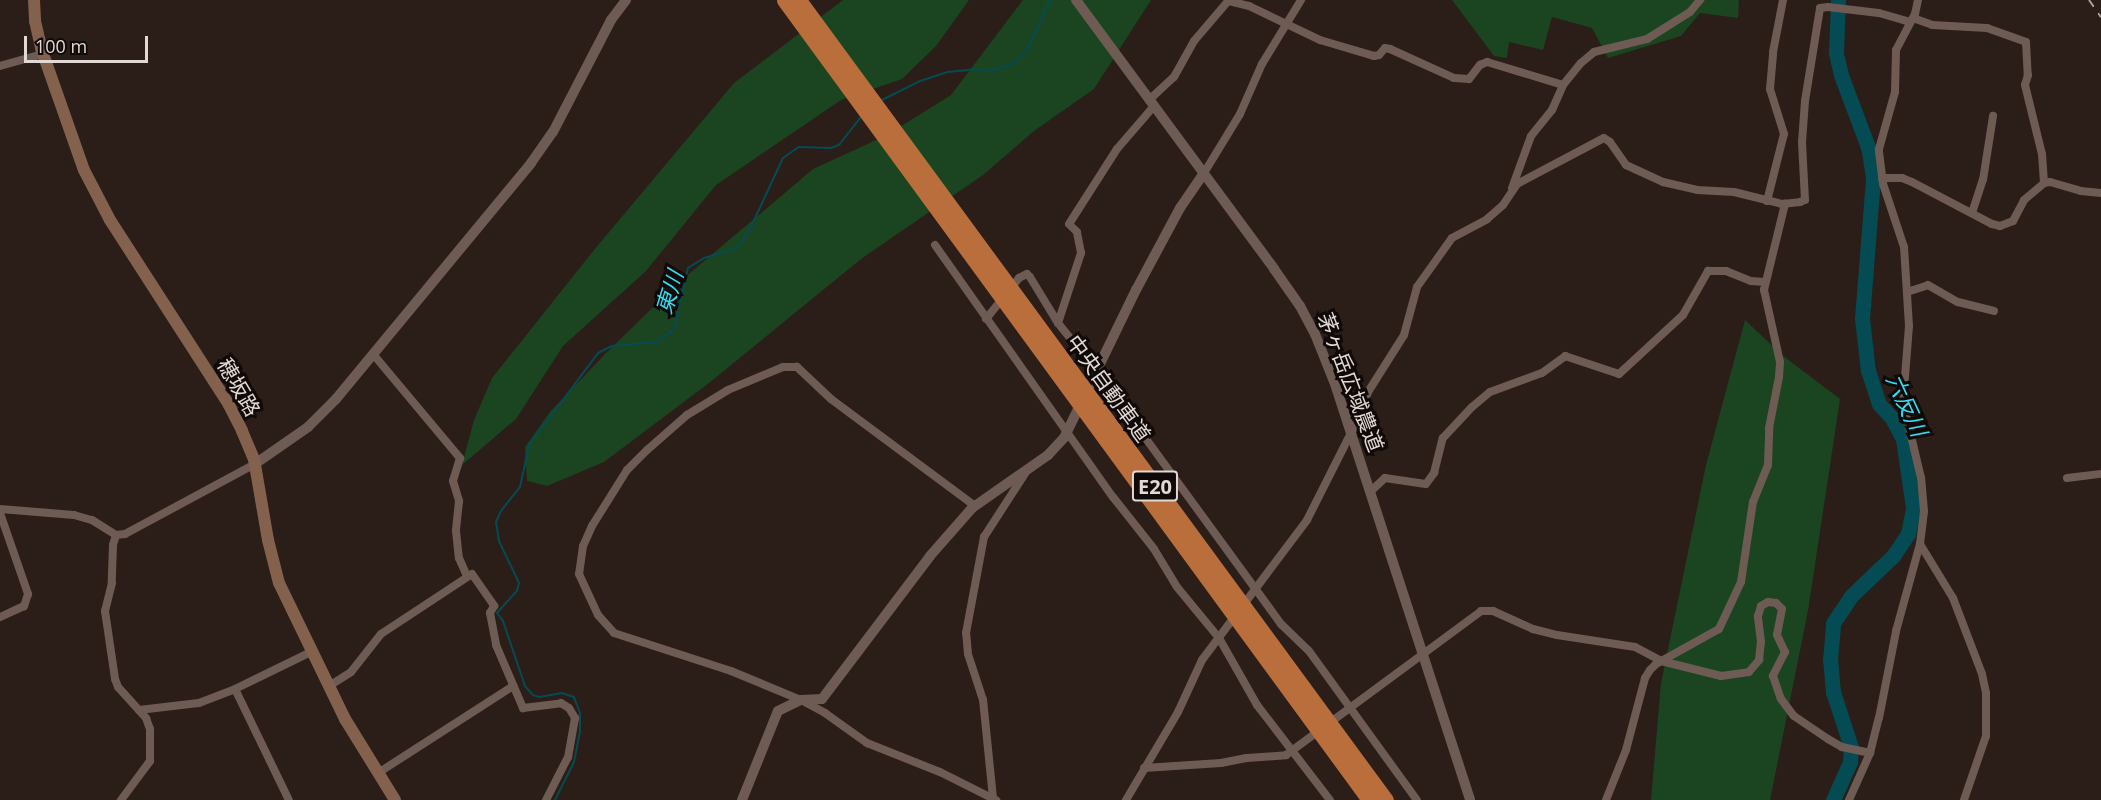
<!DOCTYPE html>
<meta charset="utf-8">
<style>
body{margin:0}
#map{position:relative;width:2101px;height:800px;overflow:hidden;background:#2b1d17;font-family:"Open Sans","Noto Sans JP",sans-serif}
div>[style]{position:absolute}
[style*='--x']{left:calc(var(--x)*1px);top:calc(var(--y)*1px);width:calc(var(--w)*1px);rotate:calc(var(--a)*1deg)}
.green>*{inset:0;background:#1b4421}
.stream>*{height:2px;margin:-1px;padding:0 1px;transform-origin:1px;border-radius:1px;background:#044b53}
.river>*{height:15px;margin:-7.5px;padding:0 7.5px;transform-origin:7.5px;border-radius:7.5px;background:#044b53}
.minor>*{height:8px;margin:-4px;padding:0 4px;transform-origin:4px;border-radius:4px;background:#6d5b54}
.tertiary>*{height:10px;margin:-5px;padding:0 5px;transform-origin:5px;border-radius:5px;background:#6d5b54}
.secondary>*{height:12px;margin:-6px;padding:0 6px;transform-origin:6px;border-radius:6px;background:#84614d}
.motorway>*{height:15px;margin:-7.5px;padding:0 7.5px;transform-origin:7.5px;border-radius:7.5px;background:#b96e3c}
.rail>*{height:2px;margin-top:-1px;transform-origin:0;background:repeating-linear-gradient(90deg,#aca09c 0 8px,transparent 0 16px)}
span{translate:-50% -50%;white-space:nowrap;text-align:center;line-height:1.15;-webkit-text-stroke:6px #0f0907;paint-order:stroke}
.shield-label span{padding:2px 4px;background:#0f0907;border:2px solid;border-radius:4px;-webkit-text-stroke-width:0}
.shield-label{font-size:20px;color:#e2d8d4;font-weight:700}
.street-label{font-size:21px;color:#e2d8d4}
.water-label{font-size:22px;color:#2edff5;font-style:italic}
.scale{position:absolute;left:24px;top:36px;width:124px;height:27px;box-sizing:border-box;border:3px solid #e2d8d4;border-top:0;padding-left:8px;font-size:18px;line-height:21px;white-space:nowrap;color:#e2d8d4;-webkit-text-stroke:4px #0f0907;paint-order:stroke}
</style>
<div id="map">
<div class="green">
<div style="clip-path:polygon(843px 0,969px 0,936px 46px,902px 79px,841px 100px,716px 185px,646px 271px,563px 346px,516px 419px,462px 465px,474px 420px,492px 378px,594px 250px,734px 83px)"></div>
<div style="clip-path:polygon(1023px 0,1151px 0,1094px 89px,1034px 131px,983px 175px,861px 259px,709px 383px,604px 462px,547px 486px,527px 481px,525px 447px,550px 412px,606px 353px,677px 284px,813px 169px,887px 135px,951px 95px)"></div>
<div style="clip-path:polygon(1452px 0,1739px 0,1738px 18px,1700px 13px,1681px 36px,1608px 58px,1592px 28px,1552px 17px,1543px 50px,1509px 42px,1507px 58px,1494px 56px)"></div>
<div style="clip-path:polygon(1745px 320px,1782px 355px,1840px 399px,1808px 611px,1770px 800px,1651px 800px,1661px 683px,1706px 465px)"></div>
</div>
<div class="stream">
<div style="--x:880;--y:101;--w:45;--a:-26.6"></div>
<div style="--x:920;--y:81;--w:29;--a:-18"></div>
<div style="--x:948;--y:72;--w:28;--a:-6"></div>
<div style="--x:976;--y:69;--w:14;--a:8"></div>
<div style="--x:990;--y:71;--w:23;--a:-18"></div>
<div style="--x:1012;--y:64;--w:21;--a:-43"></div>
<div style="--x:1027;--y:50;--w:55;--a:-65.3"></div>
<div style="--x:555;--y:800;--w:42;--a:-63.4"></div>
<div style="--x:574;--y:762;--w:31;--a:-79"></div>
<div style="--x:580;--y:732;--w:19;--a:-90"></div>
<div style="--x:580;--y:713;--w:17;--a:-111"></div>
<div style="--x:574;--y:697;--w:13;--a:-162"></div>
<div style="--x:562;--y:693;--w:23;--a:170"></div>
<div style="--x:539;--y:697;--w:6;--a:-162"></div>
<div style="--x:533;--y:695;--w:12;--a:-132"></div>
<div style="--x:525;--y:686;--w:69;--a:-108.7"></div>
<div style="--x:503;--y:621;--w:10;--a:-127"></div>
<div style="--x:497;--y:613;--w:30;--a:-48"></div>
<div style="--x:517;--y:591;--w:8;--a:-76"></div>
<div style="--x:519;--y:583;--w:47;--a:-115.5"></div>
<div style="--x:499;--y:541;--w:19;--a:-99"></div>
<div style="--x:496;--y:522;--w:12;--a:-66"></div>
<div style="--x:501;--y:511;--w:31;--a:-52"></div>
<div style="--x:520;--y:487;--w:43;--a:-77.9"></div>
<div style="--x:529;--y:445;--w:115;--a:-53.1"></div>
<div style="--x:598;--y:353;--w:16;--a:-27"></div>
<div style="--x:612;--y:346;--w:44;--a:-5.2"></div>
<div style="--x:656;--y:342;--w:22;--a:-34"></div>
<div style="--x:674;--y:330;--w:64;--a:-77.3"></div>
<div style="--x:688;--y:268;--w:19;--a:-32"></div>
<div style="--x:704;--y:258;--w:33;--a:-16"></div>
<div style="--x:736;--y:249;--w:24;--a:-55"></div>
<div style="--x:750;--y:229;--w:78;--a:-65.1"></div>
<div style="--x:783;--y:158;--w:19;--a:-35"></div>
<div style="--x:799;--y:147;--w:32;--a:2"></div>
<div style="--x:831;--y:148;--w:9;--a:-21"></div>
<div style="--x:839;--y:145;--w:37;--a:-52"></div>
</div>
<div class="river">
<div style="--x:1833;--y:800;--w:42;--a:-65.9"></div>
<div style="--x:1850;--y:762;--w:15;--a:-86"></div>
<div style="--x:1851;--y:747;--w:58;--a:-108.1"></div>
<div style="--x:1833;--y:692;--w:32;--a:-95"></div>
<div style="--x:1830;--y:660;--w:37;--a:-85"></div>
<div style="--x:1833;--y:623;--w:32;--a:-56"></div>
<div style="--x:1851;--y:596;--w:58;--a:-43.6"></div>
<div style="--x:1893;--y:556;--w:27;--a:-56"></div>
<div style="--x:1908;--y:534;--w:26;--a:-79"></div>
<div style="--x:1913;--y:508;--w:70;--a:-98.2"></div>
<div style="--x:1903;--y:439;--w:24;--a:-118"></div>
<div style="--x:1892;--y:418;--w:19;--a:-133"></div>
<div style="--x:1879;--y:404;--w:35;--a:-108"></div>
<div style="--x:1868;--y:371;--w:53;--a:-96.5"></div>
<div style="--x:1862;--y:318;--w:141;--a:-85.5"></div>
<div style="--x:1873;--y:177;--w:30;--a:-99"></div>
<div style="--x:1868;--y:147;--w:77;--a:-110.6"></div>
<div style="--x:1841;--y:75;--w:23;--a:-103"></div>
<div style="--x:1836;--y:53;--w:53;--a:-87.8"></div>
</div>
<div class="minor">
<div style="--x:1229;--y:1;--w:21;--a:14"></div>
<div style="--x:1249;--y:6;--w:79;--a:25.6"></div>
<div style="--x:1320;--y:40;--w:56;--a:16.5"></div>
<div style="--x:1374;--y:56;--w:5;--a:-11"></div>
<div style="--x:1379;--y:55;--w:9;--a:-49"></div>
<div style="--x:1385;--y:48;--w:5;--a:11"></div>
<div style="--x:1390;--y:49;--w:70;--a:24.4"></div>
<div style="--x:1454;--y:78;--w:15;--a:4"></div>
<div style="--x:1469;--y:79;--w:18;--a:-52"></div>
<div style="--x:1480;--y:65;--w:8;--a:-23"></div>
<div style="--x:1487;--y:62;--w:79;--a:16.8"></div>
<div style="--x:1913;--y:18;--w:20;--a:20"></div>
<div style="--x:1932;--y:25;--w:55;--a:3.1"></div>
<div style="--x:1987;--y:28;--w:41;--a:19.7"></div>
<div style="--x:2026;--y:42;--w:33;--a:87"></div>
<div style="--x:2028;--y:75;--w:10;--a:107"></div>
<div style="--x:2025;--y:85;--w:71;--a:76.2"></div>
<div style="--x:2042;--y:154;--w:29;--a:86"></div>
<div style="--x:0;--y:66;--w:45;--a:-15.6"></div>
<div style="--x:1149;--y:100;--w:34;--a:-43"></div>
<div style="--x:1174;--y:77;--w:41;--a:-60.9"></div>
<div style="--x:1194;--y:41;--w:54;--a:-49.5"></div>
<div style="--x:1204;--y:173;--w:69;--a:-58.6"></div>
<div style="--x:1240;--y:114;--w:55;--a:-66.3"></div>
<div style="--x:1262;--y:64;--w:75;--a:-58.6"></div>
<div style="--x:1882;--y:178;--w:20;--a:0"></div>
<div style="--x:1902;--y:178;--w:11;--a:22"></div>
<div style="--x:1912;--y:182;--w:90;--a:27.7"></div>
<div style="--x:1992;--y:224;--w:8;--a:14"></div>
<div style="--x:2000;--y:226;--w:14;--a:-21"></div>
<div style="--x:2013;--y:221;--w:24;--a:-62"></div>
<div style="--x:2024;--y:200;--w:26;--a:-40"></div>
<div style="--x:2044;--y:183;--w:6;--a:-9"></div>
<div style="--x:2050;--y:182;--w:32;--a:16"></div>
<div style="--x:2081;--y:191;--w:20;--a:6"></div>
<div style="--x:1512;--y:188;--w:55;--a:-69.9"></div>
<div style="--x:1531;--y:136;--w:33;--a:-51"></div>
<div style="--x:1552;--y:110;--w:27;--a:-66"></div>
<div style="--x:1563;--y:85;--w:28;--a:-51"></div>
<div style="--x:1581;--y:63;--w:17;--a:-40"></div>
<div style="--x:1594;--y:52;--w:55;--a:-13.8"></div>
<div style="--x:1647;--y:39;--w:51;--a:-32.1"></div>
<div style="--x:1690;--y:12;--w:16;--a:-50"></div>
<div style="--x:1767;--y:201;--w:69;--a:-75.8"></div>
<div style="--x:1784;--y:134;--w:47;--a:-107.3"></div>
<div style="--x:1770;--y:89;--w:37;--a:-85"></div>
<div style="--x:1773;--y:52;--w:53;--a:-79.1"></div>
<div style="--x:1972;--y:213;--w:35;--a:-72"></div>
<div style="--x:1983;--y:180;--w:65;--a:-81.1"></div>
<div style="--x:935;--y:245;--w:309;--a:54.8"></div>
<div style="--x:1113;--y:497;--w:66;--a:51.7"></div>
<div style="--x:1154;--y:549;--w:44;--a:58.8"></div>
<div style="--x:1177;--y:587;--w:66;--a:50.5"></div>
<div style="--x:1219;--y:638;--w:77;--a:60.4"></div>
<div style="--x:1257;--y:705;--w:120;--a:52.5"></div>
<div style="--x:1907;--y:292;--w:22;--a:-18"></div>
<div style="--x:1928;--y:285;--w:34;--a:30"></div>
<div style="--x:1958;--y:302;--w:37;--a:14"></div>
<div style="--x:986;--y:319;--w:53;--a:-51.2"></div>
<div style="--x:1019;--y:278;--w:9;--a:-27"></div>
<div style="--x:1027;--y:274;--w:4;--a:45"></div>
<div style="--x:1030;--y:277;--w:54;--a:58.7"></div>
<div style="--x:1058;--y:323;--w:64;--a:51.3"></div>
<div style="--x:1098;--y:373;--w:311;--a:53.9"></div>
<div style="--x:1281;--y:624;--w:39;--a:44"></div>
<div style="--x:1309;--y:651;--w:184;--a:54.1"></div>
<div style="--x:1058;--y:323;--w:74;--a:-71.8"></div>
<div style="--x:1081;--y:253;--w:21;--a:-101"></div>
<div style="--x:1077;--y:232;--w:11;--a:-135"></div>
<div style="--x:1069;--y:224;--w:89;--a:-57.4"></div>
<div style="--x:1117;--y:149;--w:57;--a:-49.3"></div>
<div style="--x:373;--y:354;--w:136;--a:50.1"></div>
<div style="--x:460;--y:458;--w:24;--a:107"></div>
<div style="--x:453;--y:481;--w:21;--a:73"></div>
<div style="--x:459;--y:501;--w:30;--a:96"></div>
<div style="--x:456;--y:531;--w:27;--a:84"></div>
<div style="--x:459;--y:558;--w:20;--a:66"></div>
<div style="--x:2067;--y:478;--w:34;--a:-7"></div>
<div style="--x:1371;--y:491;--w:19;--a:-43"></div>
<div style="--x:1385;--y:478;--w:41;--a:8.3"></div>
<div style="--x:1426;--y:484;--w:14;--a:-54"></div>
<div style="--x:1434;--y:473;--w:36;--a:-76"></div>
<div style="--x:1443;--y:438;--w:42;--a:-46.9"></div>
<div style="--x:1472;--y:407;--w:23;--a:-40"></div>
<div style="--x:1490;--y:392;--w:55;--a:-20.1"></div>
<div style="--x:1542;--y:373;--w:29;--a:-36"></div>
<div style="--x:1565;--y:356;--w:57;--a:18.4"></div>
<div style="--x:1619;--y:374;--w:87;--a:-42.7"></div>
<div style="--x:1683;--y:315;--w:51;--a:-60.4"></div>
<div style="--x:1708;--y:271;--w:18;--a:0"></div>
<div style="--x:1726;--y:271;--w:27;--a:22"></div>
<div style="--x:1751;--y:281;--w:14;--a:4"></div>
<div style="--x:975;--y:506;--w:179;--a:-143.4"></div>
<div style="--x:831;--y:399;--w:47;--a:-136.7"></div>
<div style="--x:797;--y:367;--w:14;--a:180"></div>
<div style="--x:783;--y:367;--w:60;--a:157.3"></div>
<div style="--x:728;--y:390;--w:48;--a:148.6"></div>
<div style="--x:687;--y:415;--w:53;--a:138.8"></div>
<div style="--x:647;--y:450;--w:28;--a:135"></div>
<div style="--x:627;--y:470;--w:66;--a:122"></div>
<div style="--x:592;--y:526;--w:22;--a:114"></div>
<div style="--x:583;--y:546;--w:28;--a:98"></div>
<div style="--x:579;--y:574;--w:45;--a:65.1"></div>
<div style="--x:598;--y:615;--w:24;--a:48"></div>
<div style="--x:614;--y:633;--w:123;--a:18"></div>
<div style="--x:731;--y:671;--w:76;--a:22.5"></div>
<div style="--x:801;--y:700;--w:27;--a:28"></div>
<div style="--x:825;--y:713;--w:52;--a:35.5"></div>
<div style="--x:867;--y:743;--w:79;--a:21.7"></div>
<div style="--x:940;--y:772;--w:63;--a:26.6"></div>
<div style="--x:0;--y:509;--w:74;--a:4.6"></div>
<div style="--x:74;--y:515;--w:19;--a:16"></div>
<div style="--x:92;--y:520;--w:28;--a:32"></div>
<div style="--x:116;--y:535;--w:9;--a:-6"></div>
<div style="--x:125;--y:534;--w:148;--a:-28.3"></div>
<div style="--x:0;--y:513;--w:86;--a:70.9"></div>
<div style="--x:28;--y:594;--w:13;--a:108"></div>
<div style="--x:24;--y:606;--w:26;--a:155"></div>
<div style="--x:116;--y:535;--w:10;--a:107"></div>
<div style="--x:113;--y:545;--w:38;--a:92"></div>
<div style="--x:112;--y:583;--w:29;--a:104"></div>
<div style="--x:105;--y:611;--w:69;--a:81.6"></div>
<div style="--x:115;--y:679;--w:9;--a:69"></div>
<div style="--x:118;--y:687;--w:42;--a:47.9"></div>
<div style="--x:146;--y:718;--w:12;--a:70"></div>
<div style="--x:150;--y:729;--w:32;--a:90"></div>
<div style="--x:150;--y:761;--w:49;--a:126.6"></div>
<div style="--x:1920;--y:544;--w:63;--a:58.6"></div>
<div style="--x:1953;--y:598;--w:81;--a:69.1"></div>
<div style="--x:1982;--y:674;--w:19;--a:78"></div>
<div style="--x:1986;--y:693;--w:43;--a:90"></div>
<div style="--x:1986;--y:736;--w:68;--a:109"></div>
<div style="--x:329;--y:686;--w:26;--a:-32"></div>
<div style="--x:351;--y:672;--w:48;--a:-51.7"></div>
<div style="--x:381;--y:634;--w:109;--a:-33.4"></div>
<div style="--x:472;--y:574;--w:39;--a:55"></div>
<div style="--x:494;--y:606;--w:8;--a:120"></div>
<div style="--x:490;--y:613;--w:33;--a:79"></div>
<div style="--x:496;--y:645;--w:69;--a:66.8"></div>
<div style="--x:523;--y:708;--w:38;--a:-7"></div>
<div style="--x:561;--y:703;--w:9;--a:32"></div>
<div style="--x:569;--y:708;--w:12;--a:59"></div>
<div style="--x:575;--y:718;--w:40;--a:100"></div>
<div style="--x:568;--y:757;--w:48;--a:117.1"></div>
<div style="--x:235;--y:689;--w:123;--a:64.1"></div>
<div style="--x:139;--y:710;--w:60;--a:-6.7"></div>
<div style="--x:199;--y:703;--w:39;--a:-21"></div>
<div style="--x:235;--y:689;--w:87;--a:-26"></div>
<div style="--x:1144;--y:768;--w:77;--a:-3.7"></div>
<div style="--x:1221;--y:763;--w:26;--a:-11"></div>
<div style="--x:1247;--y:758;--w:39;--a:-4"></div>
<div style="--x:1286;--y:755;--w:242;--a:-36.4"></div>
<div style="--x:1481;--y:611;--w:12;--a:0"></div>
<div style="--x:1493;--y:611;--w:44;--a:24.2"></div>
<div style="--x:1533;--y:629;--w:25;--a:14"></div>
<div style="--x:1557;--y:635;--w:79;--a:8.7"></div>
<div style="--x:1635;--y:647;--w:30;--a:28"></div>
<div style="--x:1661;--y:661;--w:62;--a:14"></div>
<div style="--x:1721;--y:676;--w:28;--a:-8"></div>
<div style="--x:1749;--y:672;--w:16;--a:-50"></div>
<div style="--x:1759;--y:660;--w:18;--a:-84"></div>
<div style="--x:1761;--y:642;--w:26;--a:-97"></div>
<div style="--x:1758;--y:616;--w:10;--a:-73"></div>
<div style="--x:1761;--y:606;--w:8;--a:-30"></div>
<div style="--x:1768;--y:602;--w:8;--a:7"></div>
<div style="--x:1776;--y:603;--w:8;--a:45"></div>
<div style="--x:1782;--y:609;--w:26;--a:101"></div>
<div style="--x:1777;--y:635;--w:19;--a:65"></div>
<div style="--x:1785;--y:652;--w:27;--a:117"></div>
<div style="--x:1773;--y:676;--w:24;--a:71"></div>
<div style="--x:1781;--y:699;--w:21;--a:53"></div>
<div style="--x:1794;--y:716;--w:41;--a:34.1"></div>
<div style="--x:1828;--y:739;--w:16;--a:30"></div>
<div style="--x:1842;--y:747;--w:29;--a:12"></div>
<div style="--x:378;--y:773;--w:161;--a:-32.8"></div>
<div style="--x:993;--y:798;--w:99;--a:-95.8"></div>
<div style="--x:983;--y:700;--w:48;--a:-108.1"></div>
<div style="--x:968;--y:654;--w:21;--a:-95"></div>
<div style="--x:966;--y:633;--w:98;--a:-79.4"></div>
<div style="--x:984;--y:537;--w:77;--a:-57.1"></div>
<div style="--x:1126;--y:800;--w:102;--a:-59.4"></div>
<div style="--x:1178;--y:712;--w:57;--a:-65.2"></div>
<div style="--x:1202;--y:660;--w:175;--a:-53.1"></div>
<div style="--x:1307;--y:520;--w:115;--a:-63.2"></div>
<div style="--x:1359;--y:417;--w:27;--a:-70"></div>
<div style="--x:1368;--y:392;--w:67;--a:-57.7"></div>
<div style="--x:1404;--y:335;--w:50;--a:-74.8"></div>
<div style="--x:1417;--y:287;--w:60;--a:-54.5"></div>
<div style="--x:1452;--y:238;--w:40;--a:-28"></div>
<div style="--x:1487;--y:219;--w:21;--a:-41"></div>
<div style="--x:1503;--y:205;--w:25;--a:-56"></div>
<div style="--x:1517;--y:184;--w:98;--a:-27.9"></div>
<div style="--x:1604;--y:138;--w:7;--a:34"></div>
<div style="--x:1610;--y:142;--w:28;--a:55"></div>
<div style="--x:1626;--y:165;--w:41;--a:24.7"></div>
<div style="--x:1663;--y:182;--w:35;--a:13"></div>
<div style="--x:1697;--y:190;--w:37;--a:3"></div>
<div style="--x:1734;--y:192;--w:49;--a:14"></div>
<div style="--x:1782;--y:204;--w:18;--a:-6"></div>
<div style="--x:1800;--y:202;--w:5;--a:-22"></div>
<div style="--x:1805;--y:200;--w:58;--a:-93"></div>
<div style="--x:1802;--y:142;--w:41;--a:-85.8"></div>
<div style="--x:1805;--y:101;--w:94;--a:-80.8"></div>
<div style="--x:1820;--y:8;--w:8;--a:-7"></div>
<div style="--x:1828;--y:7;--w:51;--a:6.7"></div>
<div style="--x:1879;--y:13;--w:32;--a:16"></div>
<div style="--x:1606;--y:800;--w:54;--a:-68.2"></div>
<div style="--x:1626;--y:750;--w:74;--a:-75.2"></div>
<div style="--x:1645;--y:678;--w:9;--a:-58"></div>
<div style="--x:1650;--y:670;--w:8;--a:-45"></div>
<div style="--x:1656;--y:664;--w:72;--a:-29.1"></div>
<div style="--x:1719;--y:629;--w:52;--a:-64.9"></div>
<div style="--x:1741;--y:582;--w:81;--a:-81.5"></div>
<div style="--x:1753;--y:502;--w:40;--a:-68"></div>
<div style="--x:1768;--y:465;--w:37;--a:-88"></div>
<div style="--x:1769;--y:428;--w:52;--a:-78.9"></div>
<div style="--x:1779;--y:377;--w:15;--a:-86"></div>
<div style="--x:1780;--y:362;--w:74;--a:-102.5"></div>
<div style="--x:1764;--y:290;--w:89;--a:-76.3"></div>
<div style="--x:1849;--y:800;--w:51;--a:-65.9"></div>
<div style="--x:1870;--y:753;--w:36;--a:-76"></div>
<div style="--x:1879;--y:718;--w:89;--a:-78.9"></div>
<div style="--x:1896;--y:631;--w:90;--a:-74.6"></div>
<div style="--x:1920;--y:544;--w:33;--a:-83"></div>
<div style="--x:1924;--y:511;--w:33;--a:-95"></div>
<div style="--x:1921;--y:478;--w:78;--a:-103.3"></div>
<div style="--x:1903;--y:402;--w:76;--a:-85.5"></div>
<div style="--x:1909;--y:326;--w:79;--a:-93.6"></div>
<div style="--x:1904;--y:247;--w:66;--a:-108.4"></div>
<div style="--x:1883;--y:184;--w:35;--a:-97"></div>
<div style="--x:1879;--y:149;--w:59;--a:-74.3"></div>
<div style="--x:1895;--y:92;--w:42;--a:-88.6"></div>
<div style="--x:1896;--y:50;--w:41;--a:-62.2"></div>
<div style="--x:1915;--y:14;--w:14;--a:-78"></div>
</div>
<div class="tertiary">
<div style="--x:1076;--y:0;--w:334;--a:53.6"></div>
<div style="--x:1274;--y:269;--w:45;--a:54.9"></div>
<div style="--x:1300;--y:306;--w:32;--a:62"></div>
<div style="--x:1315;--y:334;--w:54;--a:68.2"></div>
<div style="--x:1335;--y:384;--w:437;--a:72"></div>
<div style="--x:255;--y:464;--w:65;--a:-34.9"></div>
<div style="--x:308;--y:427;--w:40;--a:-45"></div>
<div style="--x:336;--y:399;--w:306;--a:-50.4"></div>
<div style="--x:531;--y:163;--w:38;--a:-55"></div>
<div style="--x:553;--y:132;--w:126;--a:-62.6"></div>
<div style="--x:611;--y:20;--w:25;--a:-53"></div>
<div style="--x:742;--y:800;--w:96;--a:-68"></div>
<div style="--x:778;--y:711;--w:25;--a:-26"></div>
<div style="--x:801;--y:700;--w:21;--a:-3"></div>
<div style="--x:822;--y:699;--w:179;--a:-52.9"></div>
<div style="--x:930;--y:556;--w:64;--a:-48.8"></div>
<div style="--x:972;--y:508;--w:93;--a:-34.9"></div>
<div style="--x:1048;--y:455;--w:23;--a:-47"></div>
<div style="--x:1064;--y:438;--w:165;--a:-64.1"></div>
<div style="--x:1136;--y:290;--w:93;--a:-61.8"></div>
<div style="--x:1180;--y:208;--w:42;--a:-55.6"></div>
</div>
<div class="secondary">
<div style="--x:34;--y:0;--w:21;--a:87"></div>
<div style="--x:35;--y:21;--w:28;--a:77"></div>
<div style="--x:41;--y:48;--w:129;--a:70.6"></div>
<div style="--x:84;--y:170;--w:56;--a:62.5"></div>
<div style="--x:110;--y:220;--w:220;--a:57.2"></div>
<div style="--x:229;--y:405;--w:29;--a:63"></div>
<div style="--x:242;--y:431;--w:30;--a:67"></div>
<div style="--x:254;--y:459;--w:82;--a:80.2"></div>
<div style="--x:268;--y:540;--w:44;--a:75.7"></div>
<div style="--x:279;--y:583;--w:151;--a:64.1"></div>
<div style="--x:345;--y:719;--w:95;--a:58.3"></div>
</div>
<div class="motorway">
<div style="--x:784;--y:0;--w:991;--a:53.82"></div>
<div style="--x:799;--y:0;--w:992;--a:53.73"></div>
</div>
<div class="rail">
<div style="--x:2089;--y:0;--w:21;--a:55"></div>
</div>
<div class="shield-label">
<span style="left:1155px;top:486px">E20</span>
</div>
<div class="street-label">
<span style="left:1351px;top:382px;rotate:69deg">茅ヶ岳広域農道</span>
<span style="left:239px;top:387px;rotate:60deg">穂坂路</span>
<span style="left:1109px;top:388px;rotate:54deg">中央自動車道</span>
</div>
<div class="water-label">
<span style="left:669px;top:292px;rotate:-73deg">東川</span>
<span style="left:1907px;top:405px;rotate:65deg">六反川</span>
</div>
<div class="scale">100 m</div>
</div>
